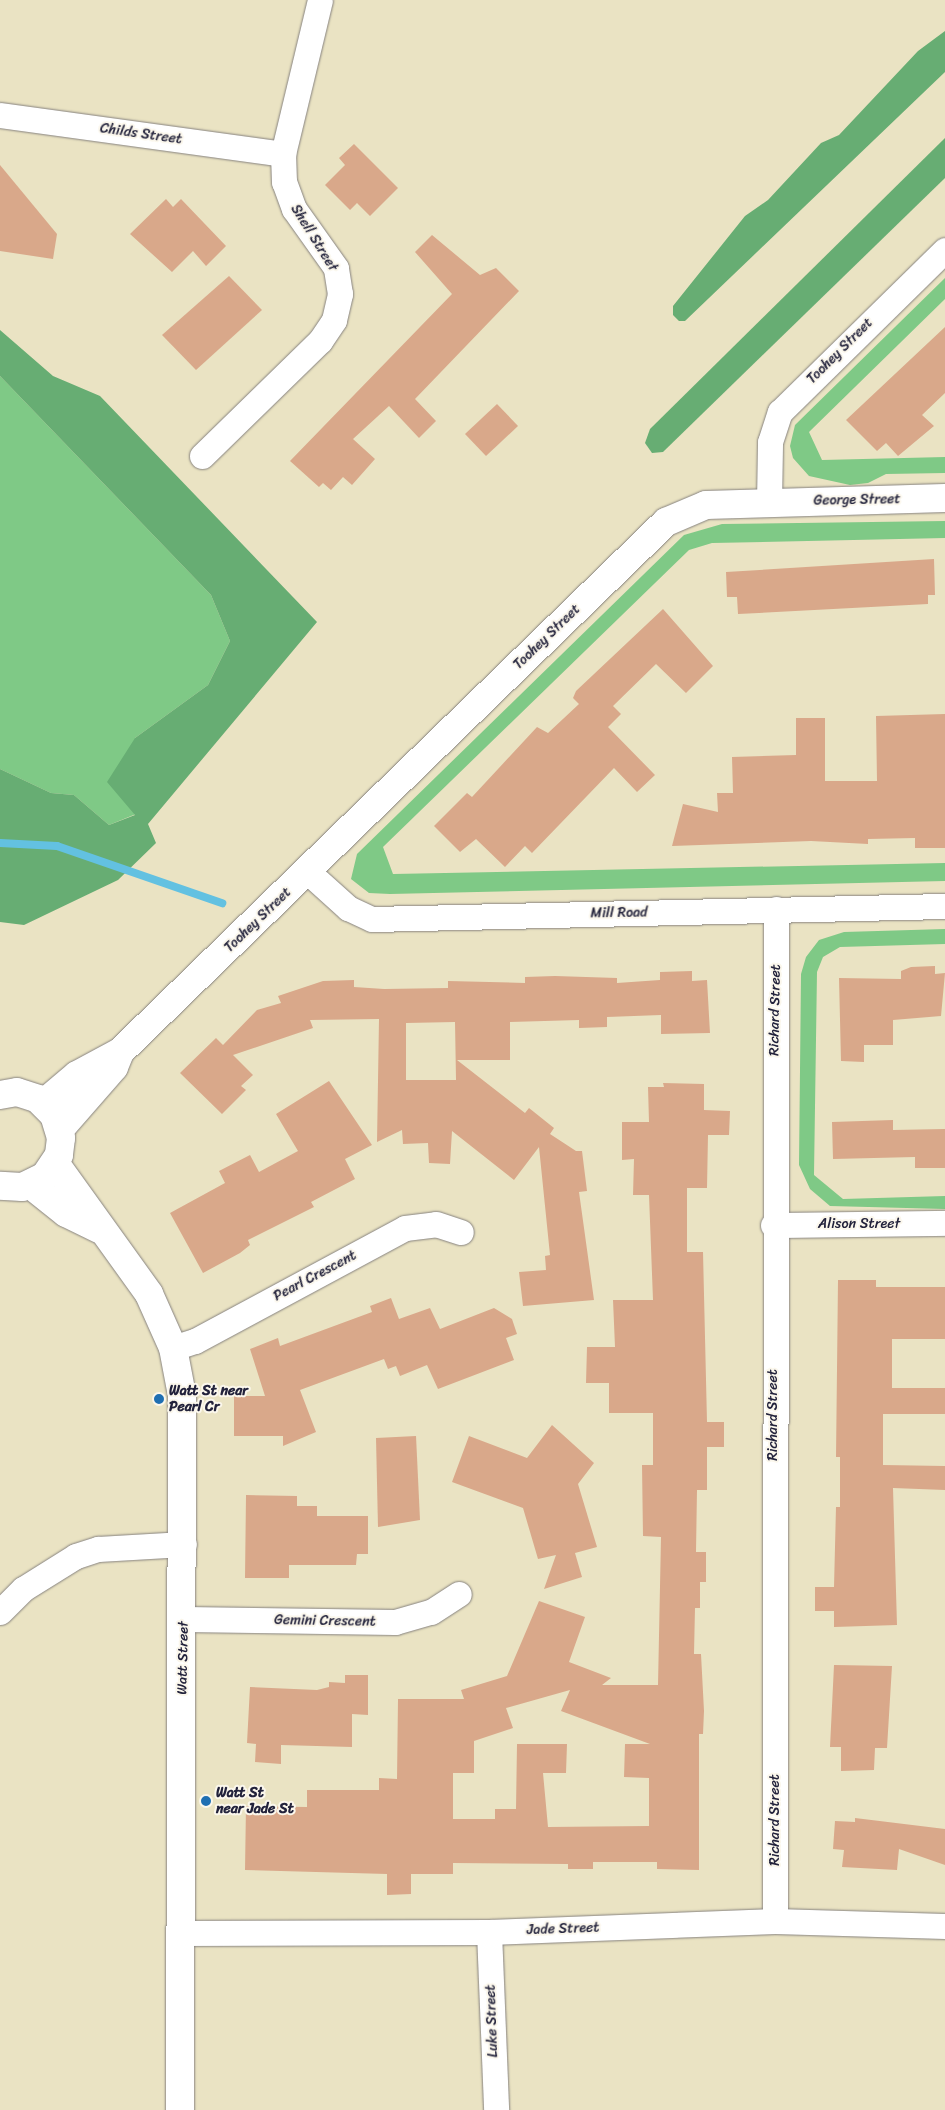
<!DOCTYPE html>
<style>
body{margin:0}
#map{position:relative;width:945px;height:2110px;overflow:hidden;background:#eae3c3;font-family:Sriracha,sans-serif}
div>[style]{position:absolute}
[style*='--x']{left:calc(var(--x)*1px);top:calc(var(--y)*1px);width:calc(var(--w)*1px);rotate:calc(var(--a)*1deg)}
.green>*{inset:0;background:#7fc986}
.forest>*{inset:0;background:#67ad73}
.stream>*{height:8px;margin:-4px;padding:0 4px;transform-origin:4px;border-radius:4px;background:#63c1e1}
.building>*{inset:0;background:#d9a88a}
.roads{filter:drop-shadow(0 0 1px #86827f) drop-shadow(0 0 1px #86827f)}
.street>*{height:25px;margin:-12.5px;padding:0 12.5px;transform-origin:12.5px;border-radius:12.5px;background:#fff}
.secondary>*{height:28px;margin:-14px;padding:0 14px;transform-origin:14px;border-radius:14px;background:#fff}
.dots>*{width:14px;height:14px;translate:-50% -50%;box-sizing:border-box;border:2px solid #fbf7ec;border-radius:50%}
span{translate:-50% -50%;white-space:nowrap;text-align:center;line-height:1.15;-webkit-text-stroke:4px #fbf7ec;paint-order:stroke}
.street-label{font-size:14px;color:#22223b}
.poi-label{font-size:14px;color:#22223b;font-weight:700}
.left{translate:0 -50%;text-align:left}
</style>
<div id="map">
<div class="green">
<div style="clip-path:polygon(945px 278px,945px 299px,809px 432px,822px 460px,945px 457px,945px 473px,886px 474px,868px 483px,850px 485px,809px 476px,793px 458px,790px 446px,795px 425px)"></div>
<div style="clip-path:polygon(0 376px,211px 595px,230px 641px,208px 685px,135px 738px,136px 814px,109px 825px,74px 795px,51px 793px,0 769px)"></div>
<div style="clip-path:polygon(945px 521px,945px 538px,712px 543px,689px 550px,383px 847px,393px 874px,945px 863px,945px 881px,390px 894px,369px 893px,351px 879px,357px 854px,684px 535px,722px 524px)"></div>
<div style="clip-path:polygon(945px 929px,945px 944px,840px 947px,823px 957px,817px 972px,814px 1175px,843px 1199px,945px 1196px,945px 1209px,830px 1206px,810px 1189px,799px 1165px,801px 974px,806px 957px,819px 940px,844px 932px)"></div>
</div>
<div class="forest">
<div style="clip-path:polygon(945px 31px,945px 72px,685px 321px,679px 321px,673px 315px,673px 306px,745px 216px,768px 200px,821px 143px,839px 135px,918px 51px)"></div>
<div style="clip-path:polygon(945px 138px,945px 178px,663px 452px,652px 453px,645px 443px,650px 429px)"></div>
<div style="clip-path:polygon(0 330px,53px 376px,100px 396px,317px 622px,148px 824px,156px 843px,118px 880px,24px 925px,0 922px,0 769px,51px 793px,74px 795px,109px 825px,135px 815px,107px 782px,135px 738px,208px 685px,230px 641px,211px 595px,0 376px)"></div>
</div>
<div class="stream">
<div style="--x:0;--y:843;--w:57;--a:3"></div>
<div style="--x:57;--y:846;--w:175;--a:19.1"></div>
</div>
<div class="building">
<div style="clip-path:polygon(354px 144px,398px 188px,370px 216px,357px 203px,350px 210px,325px 185px,345px 165px,339px 158px)"></div>
<div style="clip-path:polygon(0 165px,57px 234px,53px 259px,0 251px)"></div>
<div style="clip-path:polygon(166px 199px,173px 207px,181px 199px,226px 246px,206px 266px,193px 251px,172px 272px,130px 234px)"></div>
<div style="clip-path:polygon(432px 235px,480px 275px,496px 268px,519px 291px,415px 399px,436px 421px,419px 438px,389px 406px,353px 439px,375px 459px,352px 485px,343px 477px,331px 490px,323px 483px,319px 487px,290px 461px,452px 294px,415px 252px)"></div>
<div style="clip-path:polygon(229px 276px,262px 310px,196px 370px,162px 335px)"></div>
<div style="clip-path:polygon(945px 327px,945px 393px,922px 415px,934px 426px,898px 456px,886px 443px,877px 451px,846px 420px)"></div>
<div style="clip-path:polygon(497px 404px,518px 426px,486px 456px,465px 434px)"></div>
<div style="clip-path:polygon(934px 559px,935px 595px,928px 595px,928px 604px,738px 614px,737px 597px,727px 597px,726px 572px)"></div>
<div style="clip-path:polygon(663px 609px,713px 666px,686px 693px,656px 664px,613px 706px,621px 714px,608px 727px,655px 775px,637px 792px,614px 768px,532px 853px,525px 846px,505px 867px,476px 839px,460px 852px,434px 826px,467px 793px,472px 797px,537px 727px,548px 733px,579px 704px,573px 698px,576px 691px)"></div>
<div style="clip-path:polygon(945px 714px,945px 848px,915px 848px,915px 838px,868px 839px,868px 844px,811px 841px,672px 846px,683px 804px,718px 812px,717px 793px,733px 793px,732px 757px,796px 755px,796px 718px,825px 718px,825px 781px,877px 781px,876px 716px)"></div>
<div style="clip-path:polygon(935px 966px,935px 974px,945px 973px,941px 1016px,893px 1020px,893px 1045px,864px 1045px,864px 1062px,841px 1061px,839px 978px,901px 979px,901px 971px,911px 967px)"></div>
<div style="clip-path:polygon(evenodd,692px 971px,692px 981px,707px 980px,710px 1033px,661px 1034px,661px 1015px,607px 1017px,607px 1027px,579px 1028px,579px 1020px,510px 1022px,510px 1060px,457px 1060px,525px 1113px,529px 1108px,554px 1128px,550px 1134px,576px 1151px,582px 1151px,587px 1191px,579px 1192px,594px 1300px,523px 1306px,519px 1272px,546px 1270px,545px 1256px,550px 1255px,539px 1147px,514px 1180px,452px 1131px,450px 1164px,429px 1163px,428px 1143px,403px 1144px,402px 1130px,377px 1142px,379px 1019px,310px 1020px,313px 1028px,233px 1055px,253px 1075px,241px 1086px,246px 1090px,222px 1114px,180px 1073px,216px 1038px,223px 1045px,257px 1010px,281px 1003px,278px 996px,323px 981px,354px 980px,354px 987px,384px 989px,448px 988px,448px 981px,525px 983px,525px 977px,555px 976px,617px 978px,617px 983px,660px 980px,660px 972px,692px 971px,455px 1022px,456px 1080px,406px 1080px,406px 1023px,455px 1022px)"></div>
<div style="clip-path:polygon(329px 1081px,372px 1145px,345px 1159px,355px 1179px,311px 1202px,314px 1207px,248px 1240px,250px 1245px,240px 1253px,203px 1273px,170px 1213px,225px 1183px,219px 1171px,250px 1155px,259px 1172px,298px 1151px,276px 1114px)"></div>
<div style="clip-path:polygon(evenodd,663px 1083px,704px 1084px,704px 1110px,730px 1111px,729px 1135px,708px 1135px,707px 1188px,687px 1188px,687px 1252px,703px 1252px,707px 1422px,724px 1422px,724px 1447px,707px 1447px,707px 1490px,697px 1490px,696px 1552px,706px 1552px,706px 1582px,700px 1582px,700px 1608px,695px 1608px,694px 1654px,701px 1654px,704px 1711px,703px 1734px,699px 1734px,699px 1870px,657px 1869px,657px 1862px,593px 1862px,593px 1869px,568px 1869px,568px 1864px,453px 1863px,453px 1874px,411px 1874px,411px 1894px,387px 1895px,387px 1874px,245px 1870px,246px 1806px,307px 1807px,307px 1790px,379px 1790px,379px 1778px,397px 1779px,398px 1699px,464px 1699px,461px 1690px,507px 1676px,539px 1601px,585px 1617px,569px 1662px,611px 1678px,602px 1685px,658px 1685px,661px 1537px,643px 1536px,642px 1465px,653px 1465px,653px 1413px,609px 1413px,609px 1383px,586px 1383px,587px 1347px,615px 1347px,613px 1300px,653px 1300px,649px 1195px,633px 1195px,634px 1159px,622px 1160px,622px 1122px,649px 1122px,648px 1087px,664px 1087px,663px 1083px,570px 1690px,561px 1711px,650px 1744px,625px 1744px,624px 1777px,649px 1778px,649px 1826px,548px 1827px,543px 1773px,566px 1773px,567px 1744px,517px 1744px,516px 1809px,495px 1809px,495px 1819px,453px 1819px,453px 1773px,474px 1773px,474px 1741px,513px 1728px,506px 1708px,570px 1690px)"></div>
<div style="clip-path:polygon(893px 1120px,893px 1130px,945px 1129px,945px 1168px,915px 1168px,915px 1157px,833px 1159px,832px 1122px)"></div>
<div style="clip-path:polygon(838px 1280px,876px 1280px,876px 1287px,945px 1287px,945px 1339px,892px 1339px,892px 1388px,945px 1388px,945px 1414px,883px 1414px,883px 1465px,945px 1466px,945px 1490px,893px 1488px,897px 1625px,834px 1627px,834px 1611px,815px 1611px,815px 1587px,834px 1587px,836px 1507px,840px 1507px,840px 1457px,836px 1457px)"></div>
<div style="clip-path:polygon(391px 1298px,399px 1319px,430px 1308px,440px 1329px,494px 1308px,512px 1319px,517px 1334px,506px 1338px,514px 1360px,438px 1389px,427px 1365px,400px 1376px,396px 1366px,388px 1369px,384px 1359px,300px 1390px,316px 1432px,283px 1446px,283px 1436px,234px 1436px,234px 1396px,265px 1396px,250px 1349px,278px 1338px,280px 1346px,372px 1312px,370px 1306px)"></div>
<div style="clip-path:polygon(552px 1425px,594px 1463px,578px 1484px,597px 1547px,575px 1553px,582px 1577px,544px 1589px,556px 1555px,538px 1559px,523px 1508px,452px 1482px,469px 1436px,527px 1458px)"></div>
<div style="clip-path:polygon(416px 1436px,420px 1520px,378px 1527px,376px 1438px)"></div>
<div style="clip-path:polygon(246px 1495px,297px 1496px,297px 1506px,317px 1506px,317px 1516px,368px 1516px,368px 1554px,357px 1554px,356px 1565px,289px 1565px,289px 1578px,245px 1578px)"></div>
<div style="clip-path:polygon(834px 1665px,892px 1666px,887px 1748px,875px 1748px,874px 1770px,841px 1771px,841px 1747px,830px 1747px)"></div>
<div style="clip-path:polygon(345px 1675px,368px 1675px,368px 1715px,352px 1714px,352px 1747px,281px 1745px,281px 1764px,255px 1762px,256px 1744px,247px 1743px,250px 1687px,317px 1690px,329px 1687px,329px 1682px,345px 1683px)"></div>
<div style="clip-path:polygon(855px 1818px,945px 1829px,945px 1865px,899px 1849px,897px 1870px,842px 1867px,844px 1850px,833px 1849px,835px 1821px,855px 1822px)"></div>
</div>
<div class="roads">
<div class="street">
<div style="--x:0;--y:115;--w:286;--a:7.8"></div>
<div style="--x:202;--y:456;--w:165;--a:-44.3"></div>
<div style="--x:320;--y:341;--w:25;--a:-56"></div>
<div style="--x:334;--y:320;--w:27;--a:-77"></div>
<div style="--x:340;--y:294;--w:26;--a:-99"></div>
<div style="--x:336;--y:268;--w:72;--a:-125.4"></div>
<div style="--x:294;--y:209;--w:29;--a:-110"></div>
<div style="--x:284;--y:182;--w:28;--a:-92"></div>
<div style="--x:283;--y:154;--w:158;--a:-76.5"></div>
<div style="--x:769;--y:502;--w:60;--a:-89"></div>
<div style="--x:770;--y:442;--w:32;--a:-72"></div>
<div style="--x:780;--y:412;--w:231;--a:-44.5"></div>
<div style="--x:308;--y:872;--w:54;--a:42"></div>
<div style="--x:348;--y:908;--w:26;--a:25"></div>
<div style="--x:372;--y:919;--w:573;--a:-1.3"></div>
<div style="--x:773;--y:1225;--w:172;--a:-0.7"></div>
<div style="--x:173;--y:1348;--w:23;--a:-18"></div>
<div style="--x:195;--y:1341;--w:238;--a:-28.3"></div>
<div style="--x:405;--y:1228;--w:31;--a:-7"></div>
<div style="--x:436;--y:1224;--w:26;--a:18"></div>
<div style="--x:0;--y:1612;--w:33;--a:-45"></div>
<div style="--x:23;--y:1589;--w:62;--a:-31.9"></div>
<div style="--x:76;--y:1556;--w:23;--a:-18"></div>
<div style="--x:98;--y:1549;--w:86;--a:-3.3"></div>
<div style="--x:184;--y:1619;--w:211;--a:0.8"></div>
<div style="--x:395;--y:1622;--w:37;--a:-16"></div>
<div style="--x:431;--y:1612;--w:33;--a:-33"></div>
<div style="--x:775;--y:1921;--w:1012;--a:-89.94"></div>
<div style="--x:489;--y:1932;--w:178;--a:87.7"></div>
<div style="--x:180;--y:1933;--w:309;--a:-0.2"></div>
<div style="--x:489;--y:1932;--w:286;--a:-2.2"></div>
<div style="--x:775;--y:1921;--w:170;--a:1.7"></div>
</div>
<div class="secondary">
<div style="--x:0;--y:1095;--w:17;--a:-10"></div>
<div style="--x:17;--y:1092;--w:22;--a:18"></div>
<div style="--x:38;--y:1099;--w:23;--a:45"></div>
<div style="--x:54;--y:1115;--w:24;--a:73"></div>
<div style="--x:61;--y:1138;--w:17;--a:97"></div>
<div style="--x:59;--y:1155;--w:25;--a:124"></div>
<div style="--x:45;--y:1176;--w:25;--a:154"></div>
<div style="--x:22;--y:1187;--w:22;--a:-177"></div>
<div style="--x:44;--y:1103;--w:43;--a:-40.3"></div>
<div style="--x:77;--y:1075;--w:49;--a:-28.1"></div>
<div style="--x:60;--y:1129;--w:82;--a:-48.9"></div>
<div style="--x:114;--y:1067;--w:16;--a:-68"></div>
<div style="--x:120;--y:1052;--w:761;--a:-44.15"></div>
<div style="--x:666;--y:522;--w:43;--a:-23"></div>
<div style="--x:706;--y:505;--w:239;--a:-1.7"></div>
<div style="--x:55;--y:1163;--w:161;--a:54.3"></div>
<div style="--x:149;--y:1294;--w:59;--a:66"></div>
<div style="--x:173;--y:1348;--w:48;--a:79.2"></div>
<div style="--x:182;--y:1395;--w:715;--a:90.16"></div>
<div style="--x:31;--y:1185;--w:45;--a:38.7"></div>
<div style="--x:66;--y:1213;--w:37;--a:26"></div>
</div>
</div>
<div class="dots">
<div style="left:159px;top:1399px;background:#1f6fb2"></div>
<div style="left:206px;top:1801px;background:#1f6fb2"></div>
</div>
<div class="street-label">
<span style="left:141px;top:134px;rotate:8deg">Childs Street</span>
<span style="left:314px;top:238px;rotate:58deg">Shell Street</span>
<span style="left:840px;top:351px;rotate:-45deg">Toohey Street</span>
<span style="left:857px;top:500px;rotate:-1deg">George Street</span>
<span style="left:547px;top:637px;rotate:-44deg">Toohey Street</span>
<span style="left:619px;top:913px;rotate:-1deg">Mill Road</span>
<span style="left:258px;top:920px;rotate:-44deg">Toohey Street</span>
<span style="left:775px;top:1010px;rotate:-89deg">Richard Street</span>
<span style="left:859px;top:1224px">Alison Street</span>
<span style="left:315px;top:1276px;rotate:-28deg">Pearl Crescent</span>
<span style="left:773px;top:1415px;rotate:-90deg">Richard Street</span>
<span style="left:325px;top:1621px;rotate:1deg">Gemini Crescent</span>
<span style="left:183px;top:1658px;rotate:-89deg">Watt Street</span>
<span style="left:775px;top:1820px;rotate:-90deg">Richard Street</span>
<span style="left:563px;top:1929px;rotate:-2deg">Jade Street</span>
<span style="left:492px;top:2021px;rotate:-92deg">Luke Street</span>
</div>
<div class="poi-label">
<span class="left" style="left:169px;top:1399px">Watt St near<br>Pearl Cr</span>
<span class="left" style="left:216px;top:1801px">Watt St<br>near Jade St</span>
</div>
</div>
